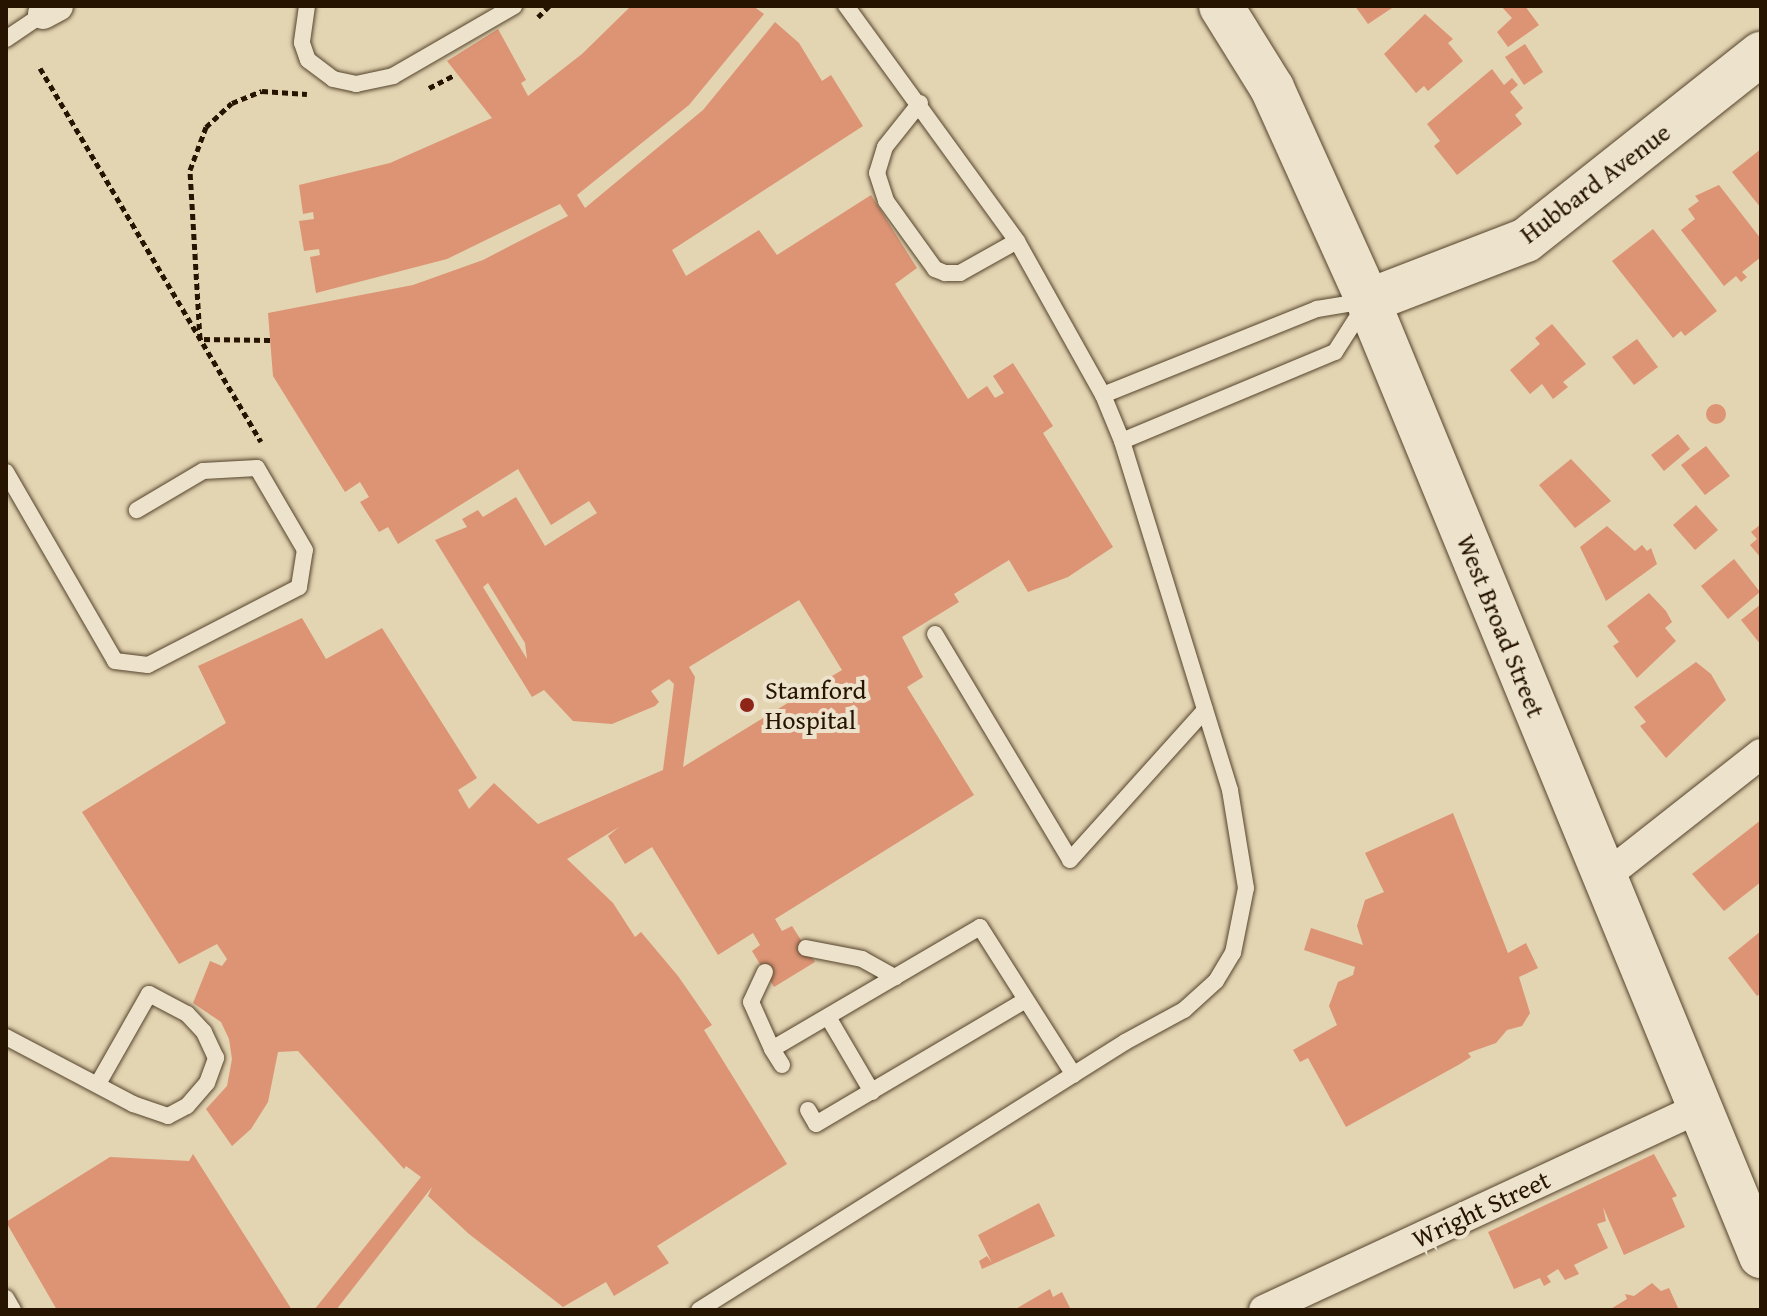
<!DOCTYPE html>
<style>
body{margin:0}
#map{position:relative;width:1767px;height:1316px;overflow:hidden;background:#e3d4b2;font-family:"Gentium Book Plus",serif}
div>[style]{position:absolute}
[style*='--x']{left:calc(var(--x)*1px);top:calc(var(--y)*1px);width:calc(var(--w)*1px);rotate:calc(var(--a)*1deg)}
.building>*{inset:0;background:#dc9474}
.round{border-radius:50%}
.path>*{height:5px;margin-top:-2.5px;transform-origin:0;background:repeating-linear-gradient(90deg,#261400 0 6px,transparent 0 10px)}
.roads{filter:drop-shadow(0 0 2px #55442c) drop-shadow(0 0 2px #55442c)}
.lane>*{height:16px;margin:-8px;padding:0 8px;transform-origin:8px;border-radius:8px;background:#ede3cd}
.street>*{height:30px;margin:-15px;padding:0 15px;transform-origin:15px;border-radius:15px;background:#ede3cd}
.secondary>*{height:44px;margin:-22px;padding:0 22px;transform-origin:22px;border-radius:22px;background:#ede3cd}
.dots>*{width:22px;height:22px;translate:-50% -50%;box-sizing:border-box;border:4px solid #ede3cd;border-radius:50%}
span{translate:-50% -50%;white-space:nowrap;text-align:center;line-height:1.15;-webkit-text-stroke:8px #ede3cd;paint-order:stroke}
.street-label{font-size:26px;color:#261400}
.poi-label{font-size:26px;color:#261400}
.left{translate:0 -50%;text-align:left}
.frame{position:absolute;inset:0;border:8px solid #261400;pointer-events:none}
</style>
<div id="map">
<div class="building">
<div style="clip-path:polygon(evenodd,631px 6px,753px 6px,764px 14px,689px 105px,577px 195px,585px 208px,703px 110px,775px 22px,799px 43px,822px 81px,831px 75px,863px 126px,672px 250px,686px 276px,759px 230px,777px 255px,871px 195px,917px 268px,895px 284px,968px 399px,987px 386px,995px 398px,1004px 393px,993px 376px,1013px 363px,1053px 426px,1043px 433px,1113px 547px,1068px 577px,1028px 592px,1009px 560px,954px 594px,959px 602px,902px 637px,923px 677px,907px 687px,974px 795px,775px 919px,782px 931px,792px 926px,815px 962px,774px 987px,752px 951px,760px 945px,753px 933px,718px 955px,652px 847px,625px 864px,608px 836px,619px 827px,567px 859px,613px 903px,635px 937px,641px 932px,678px 976px,712px 1025px,704px 1030px,787px 1164px,657px 1246px,669px 1263px,614px 1296px,606px 1282px,563px 1307px,469px 1234px,428px 1196px,432px 1187px,336px 1310px,314px 1310px,421px 1177px,406px 1166px,404px 1169px,298px 1051px,278px 1052px,268px 1102px,251px 1129px,232px 1146px,206px 1109px,227px 1086px,232px 1059px,229px 1039px,221px 1022px,193px 1003px,210px 961px,222px 966px,227px 959px,217px 944px,179px 964px,82px 812px,226px 723px,198px 666px,302px 618px,326px 659px,382px 628px,477px 778px,458px 790px,469px 809px,494px 783px,538px 824px,663px 770px,674px 684px,669px 679px,651px 691px,659px 702px,655px 706px,612px 724px,573px 721px,544px 690px,532px 697px,435px 540px,467px 527px,462px 519px,478px 510px,483px 517px,516px 497px,545px 546px,597px 513px,589px 501px,551px 525px,518px 469px,398px 544px,388px 527px,379px 532px,360px 502px,369px 497px,360px 482px,345px 492px,273px 376px,268px 313px,413px 285px,483px 260px,568px 216px,560px 204px,447px 259px,316px 293px,310px 257px,320px 255px,319px 249px,304px 251px,299px 221px,314px 219px,313px 212px,303px 214px,299px 185px,390px 163px,492px 118px,447px 61px,498px 29px,526px 80px,521px 83px,528px 96px,582px 54px,631px 6px,488px 583px,525px 643px,527px 659px,483px 587px,488px 583px,631px 6px,799px 600px,842px 670px,683px 767px,695px 677px,689px 667px,799px 600px)"></div>
<div style="clip-path:polygon(1355px 6px,1391px 6px,1392px 8px,1368px 24px)"></div>
<div style="clip-path:polygon(1501px 6px,1525px 6px,1539px 25px,1508px 47px,1497px 32px,1512px 18px)"></div>
<div style="clip-path:polygon(1425px 14px,1453px 39px,1448px 43px,1463px 61px,1428px 91px,1424px 86px,1416px 93px,1384px 54px)"></div>
<div style="clip-path:polygon(1525px 44px,1543px 72px,1524px 85px,1505px 57px)"></div>
<div style="clip-path:polygon(1492px 69px,1504px 85px,1512px 78px,1518px 85px,1510px 92px,1523px 108px,1515px 115px,1522px 124px,1457px 175px,1434px 146px,1440px 141px,1427px 124px)"></div>
<div style="clip-path:polygon(1761px 149px,1761px 208px,1732px 172px)"></div>
<div style="clip-path:polygon(1719px 185px,1761px 239px,1761px 257px,1742px 272px,1747px 277px,1741px 282px,1736px 276px,1724px 286px,1681px 230px,1695px 219px,1688px 209px,1699px 201px,1695px 196px)"></div>
<div style="clip-path:polygon(1653px 229px,1717px 311px,1685px 336px,1681px 331px,1673px 338px,1612px 261px)"></div>
<div style="clip-path:polygon(1552px 324px,1586px 364px,1563px 382px,1568px 387px,1553px 399px,1542px 384px,1530px 394px,1510px 370px,1540px 344px,1535px 338px)"></div>
<div style="clip-path:polygon(1637px 339px,1658px 367px,1634px 385px,1612px 357px)"></div>
<div class="round" style="left:1706px;top:404px;width:20px;height:20px"></div>
<div style="clip-path:polygon(1678px 434px,1690px 449px,1664px 471px,1651px 455px)"></div>
<div style="clip-path:polygon(1706px 446px,1730px 476px,1705px 495px,1681px 465px)"></div>
<div style="clip-path:polygon(1571px 459px,1611px 501px,1575px 528px,1539px 485px)"></div>
<div style="clip-path:polygon(1696px 505px,1718px 530px,1695px 550px,1673px 525px)"></div>
<div style="clip-path:polygon(1761px 524px,1761px 558px,1750px 545px,1757px 539px,1751px 532px)"></div>
<div style="clip-path:polygon(1607px 526px,1635px 551px,1642px 545px,1647px 551px,1651px 548px,1657px 564px,1606px 601px,1580px 547px)"></div>
<div style="clip-path:polygon(1734px 559px,1760px 592px,1728px 619px,1701px 586px)"></div>
<div style="clip-path:polygon(1649px 593px,1666px 611px,1672px 622px,1665px 628px,1676px 641px,1637px 678px,1613px 646px,1619px 642px,1607px 626px)"></div>
<div style="clip-path:polygon(1761px 604px,1761px 645px,1741px 620px)"></div>
<div style="clip-path:polygon(1696px 662px,1711px 674px,1726px 700px,1666px 758px,1640px 726px,1646px 722px,1634px 707px)"></div>
<div style="clip-path:polygon(1453px 813px,1508px 953px,1526px 943px,1538px 968px,1519px 977px,1530px 1013px,1522px 1026px,1507px 1030px,1496px 1043px,1468px 1053px,1471px 1057px,1460px 1064px,1346px 1127px,1308px 1058px,1300px 1062px,1293px 1050px,1337px 1025px,1329px 1006px,1338px 982px,1353px 975px,1355px 967px,1304px 950px,1311px 928px,1363px 945px,1357px 926px,1365px 900px,1384px 892px,1365px 853px)"></div>
<div style="clip-path:polygon(1761px 820px,1761px 882px,1724px 911px,1692px 874px)"></div>
<div style="clip-path:polygon(1761px 931px,1761px 993px,1757px 996px,1728px 958px)"></div>
<div style="clip-path:polygon(193px 1154px,292px 1310px,57px 1310px,6px 1222px,110px 1157px,189px 1161px)"></div>
<div style="clip-path:polygon(1654px 1154px,1677px 1196px,1672px 1198px,1685px 1227px,1624px 1255px,1603px 1207px,1606px 1221px,1597px 1224px,1608px 1248px,1574px 1265px,1579px 1274px,1565px 1280px,1558px 1269px,1547px 1276px,1551px 1282px,1544px 1286px,1540px 1278px,1514px 1289px,1488px 1232px)"></div>
<div style="clip-path:polygon(1039px 1203px,1055px 1236px,982px 1269px,979px 1261px,987px 1256px,992px 1263px,978px 1235px)"></div>
<div style="clip-path:polygon(1652px 1283px,1661px 1291px,1669px 1288px,1679px 1310px,1609px 1310px,1627px 1299px,1625px 1294px,1634px 1296px)"></div>
<div style="clip-path:polygon(1050px 1289px,1053px 1297px,1062px 1292px,1071px 1310px,1014px 1310px)"></div>
</div>
<div class="path">
<div style="--x:538;--y:17;--w:16;--a:-45"></div>
<div style="--x:40;--y:68;--w:434;--a:59.4"></div>
<div style="--x:429;--y:88;--w:30;--a:-27"></div>
<div style="--x:270;--y:340;--w:70;--a:-179.2"></div>
<div style="--x:200;--y:339;--w:169;--a:-93.4"></div>
<div style="--x:190;--y:170;--w:46;--a:-69.6"></div>
<div style="--x:206;--y:127;--w:35;--a:-43"></div>
<div style="--x:232;--y:103;--w:32;--a:-22"></div>
<div style="--x:262;--y:91;--w:45;--a:3.8"></div>
</div>
<div class="roads">
<div class="lane">
<div style="--x:307;--y:6;--w:37;--a:98"></div>
<div style="--x:302;--y:43;--w:18;--a:71"></div>
<div style="--x:308;--y:60;--w:31;--a:37"></div>
<div style="--x:333;--y:79;--w:24;--a:12"></div>
<div style="--x:356;--y:84;--w:38;--a:-12"></div>
<div style="--x:393;--y:76;--w:140;--a:-30"></div>
<div style="--x:6;--y:39;--w:45;--a:-34"></div>
<div style="--x:920;--y:103;--w:56;--a:128.5"></div>
<div style="--x:885;--y:147;--w:27;--a:107"></div>
<div style="--x:877;--y:173;--w:29;--a:72"></div>
<div style="--x:886;--y:201;--w:84;--a:54.2"></div>
<div style="--x:935;--y:269;--w:11;--a:22"></div>
<div style="--x:945;--y:273;--w:15;--a:0"></div>
<div style="--x:960;--y:273;--w:65;--a:-29.3"></div>
<div style="--x:1103;--y:395;--w:231;--a:-21.9"></div>
<div style="--x:1317;--y:309;--w:50;--a:-9.3"></div>
<div style="--x:1122;--y:441;--w:231;--a:-22.7"></div>
<div style="--x:1335;--y:352;--w:56;--a:-57.4"></div>
<div style="--x:6;--y:472;--w:218;--a:60"></div>
<div style="--x:115;--y:661;--w:33;--a:7"></div>
<div style="--x:148;--y:665;--w:170;--a:-27.3"></div>
<div style="--x:299;--y:587;--w:37;--a:-81"></div>
<div style="--x:305;--y:550;--w:95;--a:-120.3"></div>
<div style="--x:257;--y:468;--w:54;--a:176.8"></div>
<div style="--x:203;--y:471;--w:77;--a:149.4"></div>
<div style="--x:935;--y:634;--w:263;--a:59.1"></div>
<div style="--x:1070;--y:860;--w:202;--a:-48"></div>
<div style="--x:806;--y:948;--w:57;--a:11.1"></div>
<div style="--x:862;--y:959;--w:38;--a:29"></div>
<div style="--x:765;--y:972;--w:33;--a:115"></div>
<div style="--x:751;--y:1002;--w:51;--a:65.9"></div>
<div style="--x:828;--y:1017;--w:87;--a:59.6"></div>
<div style="--x:6;--y:1037;--w:144;--a:27.8"></div>
<div style="--x:133;--y:1104;--w:37;--a:19"></div>
<div style="--x:168;--y:1116;--w:21;--a:-28"></div>
<div style="--x:187;--y:1106;--w:30;--a:-49"></div>
<div style="--x:207;--y:1083;--w:27;--a:-70"></div>
<div style="--x:216;--y:1058;--w:29;--a:-115"></div>
<div style="--x:204;--y:1032;--w:25;--a:-133"></div>
<div style="--x:187;--y:1014;--w:43;--a:-152.2"></div>
<div style="--x:149;--y:994;--w:101;--a:119.6"></div>
<div style="--x:782;--y:1065;--w:19;--a:-122"></div>
<div style="--x:772;--y:1049;--w:241;--a:-30.4"></div>
<div style="--x:980;--y:927;--w:175;--a:57.6"></div>
<div style="--x:808;--y:1110;--w:16;--a:60"></div>
<div style="--x:816;--y:1124;--w:242;--a:-30.6"></div>
<div style="--x:6;--y:1298;--w:14;--a:60"></div>
<div style="--x:699;--y:1310;--w:503;--a:-32.17"></div>
<div style="--x:1125;--y:1042;--w:67;--a:-28.5"></div>
<div style="--x:1184;--y:1010;--w:43;--a:-42.2"></div>
<div style="--x:1216;--y:981;--w:33;--a:-59"></div>
<div style="--x:1233;--y:953;--w:66;--a:-78.7"></div>
<div style="--x:1246;--y:888;--w:99;--a:-99.3"></div>
<div style="--x:1230;--y:790;--w:365;--a:-107.2"></div>
<div style="--x:1122;--y:441;--w:50;--a:-112.4"></div>
<div style="--x:1103;--y:395;--w:176;--a:-119.2"></div>
<div style="--x:1017;--y:241;--w:291;--a:-126"></div>
</div>
<div class="street">
<div style="--x:43;--y:14;--w:17;--a:-28"></div>
<div style="--x:1602;--y:879;--w:202;--a:-38.2"></div>
<div style="--x:1264;--y:1310;--w:478;--a:-24.9"></div>
</div>
<div class="secondary">
<div style="--x:1221;--y:6;--w:97;--a:58.1"></div>
<div style="--x:1272;--y:88;--w:234;--a:65.7"></div>
<div style="--x:1368;--y:301;--w:1033;--a:67.63"></div>
<div style="--x:1368;--y:301;--w:169;--a:-21.1"></div>
<div style="--x:1526;--y:240;--w:300;--a:-38.4"></div>
</div>
</div>
<div class="dots">
<div style="left:747px;top:705px;background:#8f2418"></div>
</div>
<div class="street-label">
<span style="left:1595px;top:183px;rotate:-37deg">Hubbard Avenue</span>
<span style="left:1501px;top:626px;rotate:68deg">West Broad Street</span>
<span style="left:1481px;top:1209px;rotate:-25deg">Wright Street</span>
</div>
<div class="poi-label">
<span class="left" style="left:765px;top:705px">Stamford<br>Hospital</span>
</div>
<div class="frame"></div>
</div>
